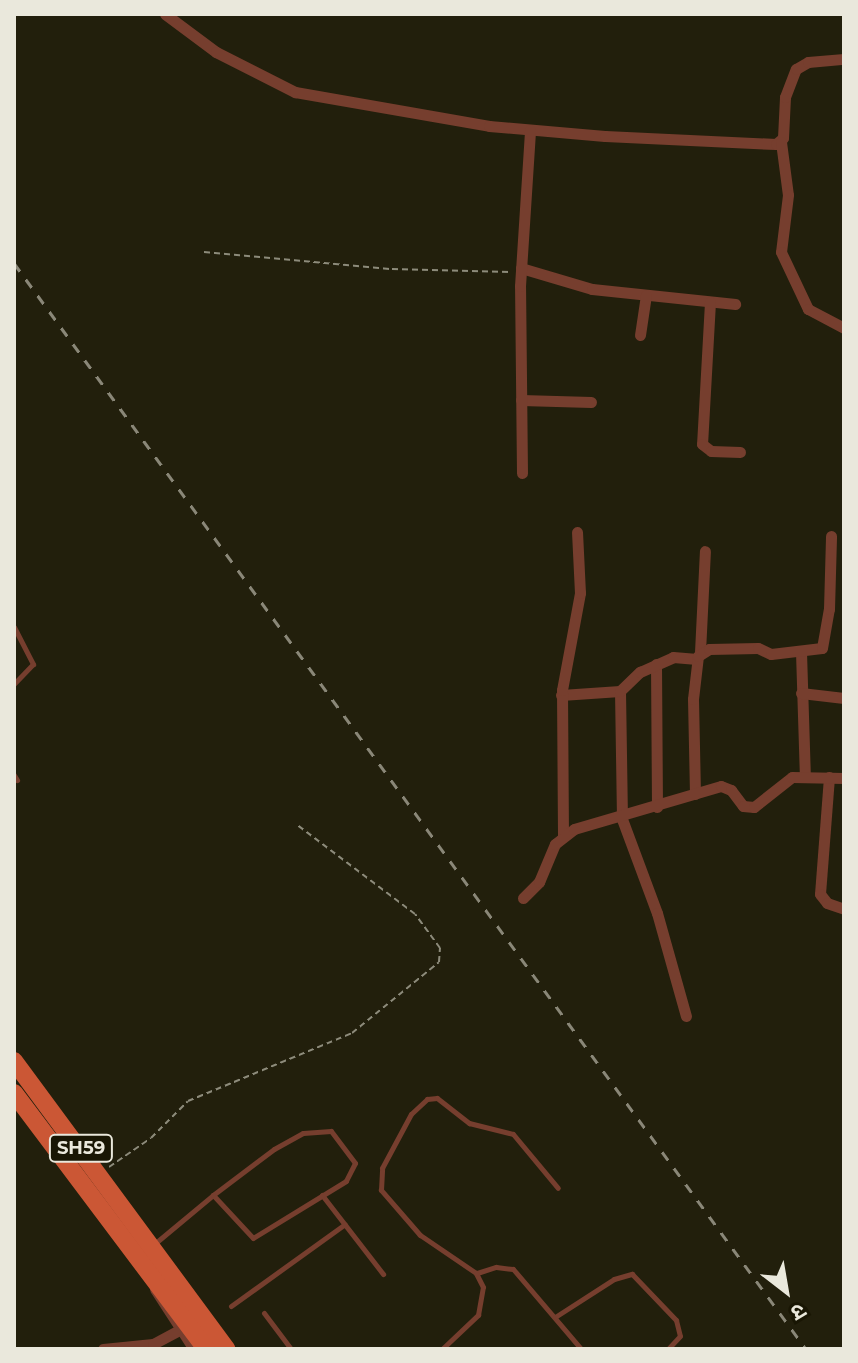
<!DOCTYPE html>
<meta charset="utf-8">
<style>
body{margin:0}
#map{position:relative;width:858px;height:1363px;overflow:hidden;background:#221f0c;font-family:Montserrat,"Noto Sans Devanagari",sans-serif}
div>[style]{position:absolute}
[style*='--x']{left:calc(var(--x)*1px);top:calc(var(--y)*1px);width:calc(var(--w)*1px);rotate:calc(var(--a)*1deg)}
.path>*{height:2px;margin-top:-1px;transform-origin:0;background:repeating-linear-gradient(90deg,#8d8b7b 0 6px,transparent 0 10px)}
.service>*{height:5px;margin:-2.5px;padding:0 2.5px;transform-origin:2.5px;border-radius:2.5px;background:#763e2e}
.minor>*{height:11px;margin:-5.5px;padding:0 5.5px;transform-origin:5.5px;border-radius:5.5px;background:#763e2e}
.primary>*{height:18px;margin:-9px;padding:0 9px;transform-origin:9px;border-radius:9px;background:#cb5735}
.rail>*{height:3px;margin-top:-1.5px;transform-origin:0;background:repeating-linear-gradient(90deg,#8a8778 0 10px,transparent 0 20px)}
span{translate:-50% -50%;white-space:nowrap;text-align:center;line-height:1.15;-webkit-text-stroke:8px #191604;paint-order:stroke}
.shield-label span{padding:2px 6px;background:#191604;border:2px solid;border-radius:6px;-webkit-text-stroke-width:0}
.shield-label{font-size:18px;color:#eae8dc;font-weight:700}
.frame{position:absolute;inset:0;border:16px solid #eae8dc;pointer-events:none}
.north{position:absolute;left:746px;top:1251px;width:80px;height:80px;-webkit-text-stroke:6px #191604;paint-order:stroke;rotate:149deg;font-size:22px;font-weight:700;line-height:32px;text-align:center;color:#eae8dc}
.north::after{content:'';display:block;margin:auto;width:28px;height:36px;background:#eae8dc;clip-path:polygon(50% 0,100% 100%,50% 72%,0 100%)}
</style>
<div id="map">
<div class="path">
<div style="--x:204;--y:252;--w:189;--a:5.2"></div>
<div style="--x:392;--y:269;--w:120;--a:1.4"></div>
<div style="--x:109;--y:1167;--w:51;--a:-34.6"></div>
<div style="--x:151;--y:1138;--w:52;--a:-45"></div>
<div style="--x:188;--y:1101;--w:178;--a:-22.5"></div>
<div style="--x:352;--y:1033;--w:112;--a:-39.2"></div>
<div style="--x:439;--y:962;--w:14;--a:-86"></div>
<div style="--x:440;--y:948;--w:42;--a:-126.3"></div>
<div style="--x:415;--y:914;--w:149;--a:-142.9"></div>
</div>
<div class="service">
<div style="--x:14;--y:627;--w:42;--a:62.8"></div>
<div style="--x:33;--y:664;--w:28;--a:134"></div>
<div style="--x:14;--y:775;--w:6;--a:59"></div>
<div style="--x:322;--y:1195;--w:100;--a:52.3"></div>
<div style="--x:153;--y:1245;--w:78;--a:-39.8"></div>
<div style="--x:213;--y:1195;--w:76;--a:-37"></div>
<div style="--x:274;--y:1149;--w:33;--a:-29"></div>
<div style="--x:303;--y:1133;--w:28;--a:-4"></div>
<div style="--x:331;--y:1131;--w:40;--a:53"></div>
<div style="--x:355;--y:1163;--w:20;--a:117"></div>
<div style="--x:346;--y:1181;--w:109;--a:148.5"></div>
<div style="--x:253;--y:1238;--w:59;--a:-132.9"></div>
<div style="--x:477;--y:1273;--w:20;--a:-18"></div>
<div style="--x:496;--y:1267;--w:17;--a:7"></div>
<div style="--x:513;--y:1269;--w:105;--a:49.6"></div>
<div style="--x:231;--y:1306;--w:140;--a:-35.7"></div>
<div style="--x:264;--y:1313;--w:45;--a:53.1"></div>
<div style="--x:555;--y:1317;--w:70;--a:-32.8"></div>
<div style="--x:614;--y:1279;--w:19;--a:-16"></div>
<div style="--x:632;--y:1274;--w:64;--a:46.3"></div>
<div style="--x:676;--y:1320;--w:16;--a:76"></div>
<div style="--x:680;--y:1336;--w:18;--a:133"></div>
<div style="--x:442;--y:1349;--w:50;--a:-43.4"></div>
<div style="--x:478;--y:1315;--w:28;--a:-80"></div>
<div style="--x:483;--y:1287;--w:16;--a:-117"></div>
<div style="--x:476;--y:1273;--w:68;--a:-145.8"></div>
<div style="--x:420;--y:1235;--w:60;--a:-130.9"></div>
<div style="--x:381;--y:1190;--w:22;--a:-87"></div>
<div style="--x:382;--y:1168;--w:61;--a:-61.8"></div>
<div style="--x:411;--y:1114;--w:22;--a:-43"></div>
<div style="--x:427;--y:1099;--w:10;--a:-6"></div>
<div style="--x:437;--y:1098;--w:41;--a:38"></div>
<div style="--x:469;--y:1123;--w:45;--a:14"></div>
<div style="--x:513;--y:1134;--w:70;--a:50.2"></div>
</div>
<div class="minor">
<div style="--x:165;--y:14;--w:64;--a:36.7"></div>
<div style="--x:216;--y:52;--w:89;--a:26.9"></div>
<div style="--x:295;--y:92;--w:197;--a:9.9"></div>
<div style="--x:489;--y:126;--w:116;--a:4.9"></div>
<div style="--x:605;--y:136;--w:171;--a:2.7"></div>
<div style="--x:776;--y:144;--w:9;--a:-41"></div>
<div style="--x:783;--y:138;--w:41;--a:-87.2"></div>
<div style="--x:785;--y:97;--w:30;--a:-69"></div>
<div style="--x:796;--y:69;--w:14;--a:-30"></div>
<div style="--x:808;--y:62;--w:36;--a:-5"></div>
<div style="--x:781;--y:142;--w:53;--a:82.5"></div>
<div style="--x:788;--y:195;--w:57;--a:97"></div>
<div style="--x:781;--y:252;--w:63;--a:64.7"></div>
<div style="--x:808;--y:309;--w:41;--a:27.8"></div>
<div style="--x:521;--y:268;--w:74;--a:16.5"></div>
<div style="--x:592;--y:289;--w:144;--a:6"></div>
<div style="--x:710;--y:302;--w:142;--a:93.2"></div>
<div style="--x:702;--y:444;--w:11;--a:38"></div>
<div style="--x:711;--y:451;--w:29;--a:2"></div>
<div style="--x:640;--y:335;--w:40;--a:-81.5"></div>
<div style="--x:521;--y:400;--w:70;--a:1.6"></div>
<div style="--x:522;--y:473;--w:187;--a:-90.6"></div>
<div style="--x:520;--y:286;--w:156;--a:-86.3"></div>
<div style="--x:700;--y:652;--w:101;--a:-87.2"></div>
<div style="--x:801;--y:652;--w:124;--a:88.2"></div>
<div style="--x:656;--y:664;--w:143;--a:89.6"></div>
<div style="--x:620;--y:691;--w:128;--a:89.1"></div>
<div style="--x:622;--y:819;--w:100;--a:69.6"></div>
<div style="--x:657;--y:913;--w:107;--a:74.3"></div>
<div style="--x:801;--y:693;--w:43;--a:6.6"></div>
<div style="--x:561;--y:695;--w:59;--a:-3.9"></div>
<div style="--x:620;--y:691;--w:28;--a:-44"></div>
<div style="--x:640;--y:672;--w:36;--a:-24"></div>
<div style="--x:673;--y:657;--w:24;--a:5"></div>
<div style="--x:829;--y:777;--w:117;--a:94.4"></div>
<div style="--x:820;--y:894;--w:11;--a:52"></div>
<div style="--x:827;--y:903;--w:18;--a:19"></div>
<div style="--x:695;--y:794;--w:95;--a:-91.2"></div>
<div style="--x:693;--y:699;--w:43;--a:-83.4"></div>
<div style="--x:698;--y:656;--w:13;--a:-32"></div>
<div style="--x:709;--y:649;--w:49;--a:-1.2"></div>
<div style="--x:758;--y:648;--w:14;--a:25"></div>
<div style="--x:771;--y:654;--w:51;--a:-6.7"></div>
<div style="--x:822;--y:648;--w:40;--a:-80"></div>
<div style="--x:829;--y:609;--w:73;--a:-88.4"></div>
<div style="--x:563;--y:835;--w:145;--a:-90.4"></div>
<div style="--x:562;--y:690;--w:99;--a:-79.5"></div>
<div style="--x:580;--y:593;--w:61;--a:-92.8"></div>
<div style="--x:523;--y:898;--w:23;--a:-45"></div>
<div style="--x:539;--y:882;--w:41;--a:-67.2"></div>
<div style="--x:555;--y:844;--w:24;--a:-38"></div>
<div style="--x:574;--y:829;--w:153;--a:-16.3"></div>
<div style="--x:721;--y:786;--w:11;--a:22"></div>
<div style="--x:731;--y:790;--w:20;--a:53"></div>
<div style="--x:743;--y:806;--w:11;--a:5"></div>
<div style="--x:754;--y:807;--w:48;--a:-38.3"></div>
<div style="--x:792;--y:777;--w:52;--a:1.1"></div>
<div style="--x:155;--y:1289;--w:72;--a:57"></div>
<div style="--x:103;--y:1349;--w:50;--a:-5.7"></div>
<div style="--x:153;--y:1344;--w:30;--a:-28"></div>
</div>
<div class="primary">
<div style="--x:14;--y:1061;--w:358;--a:53.6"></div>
<div style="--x:14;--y:1093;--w:320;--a:53.1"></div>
</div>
<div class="rail">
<div style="--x:14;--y:263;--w:1344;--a:53.9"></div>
</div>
<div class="shield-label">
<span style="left:81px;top:1148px">SH59</span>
</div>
<div class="frame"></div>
<div class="north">उ</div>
</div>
